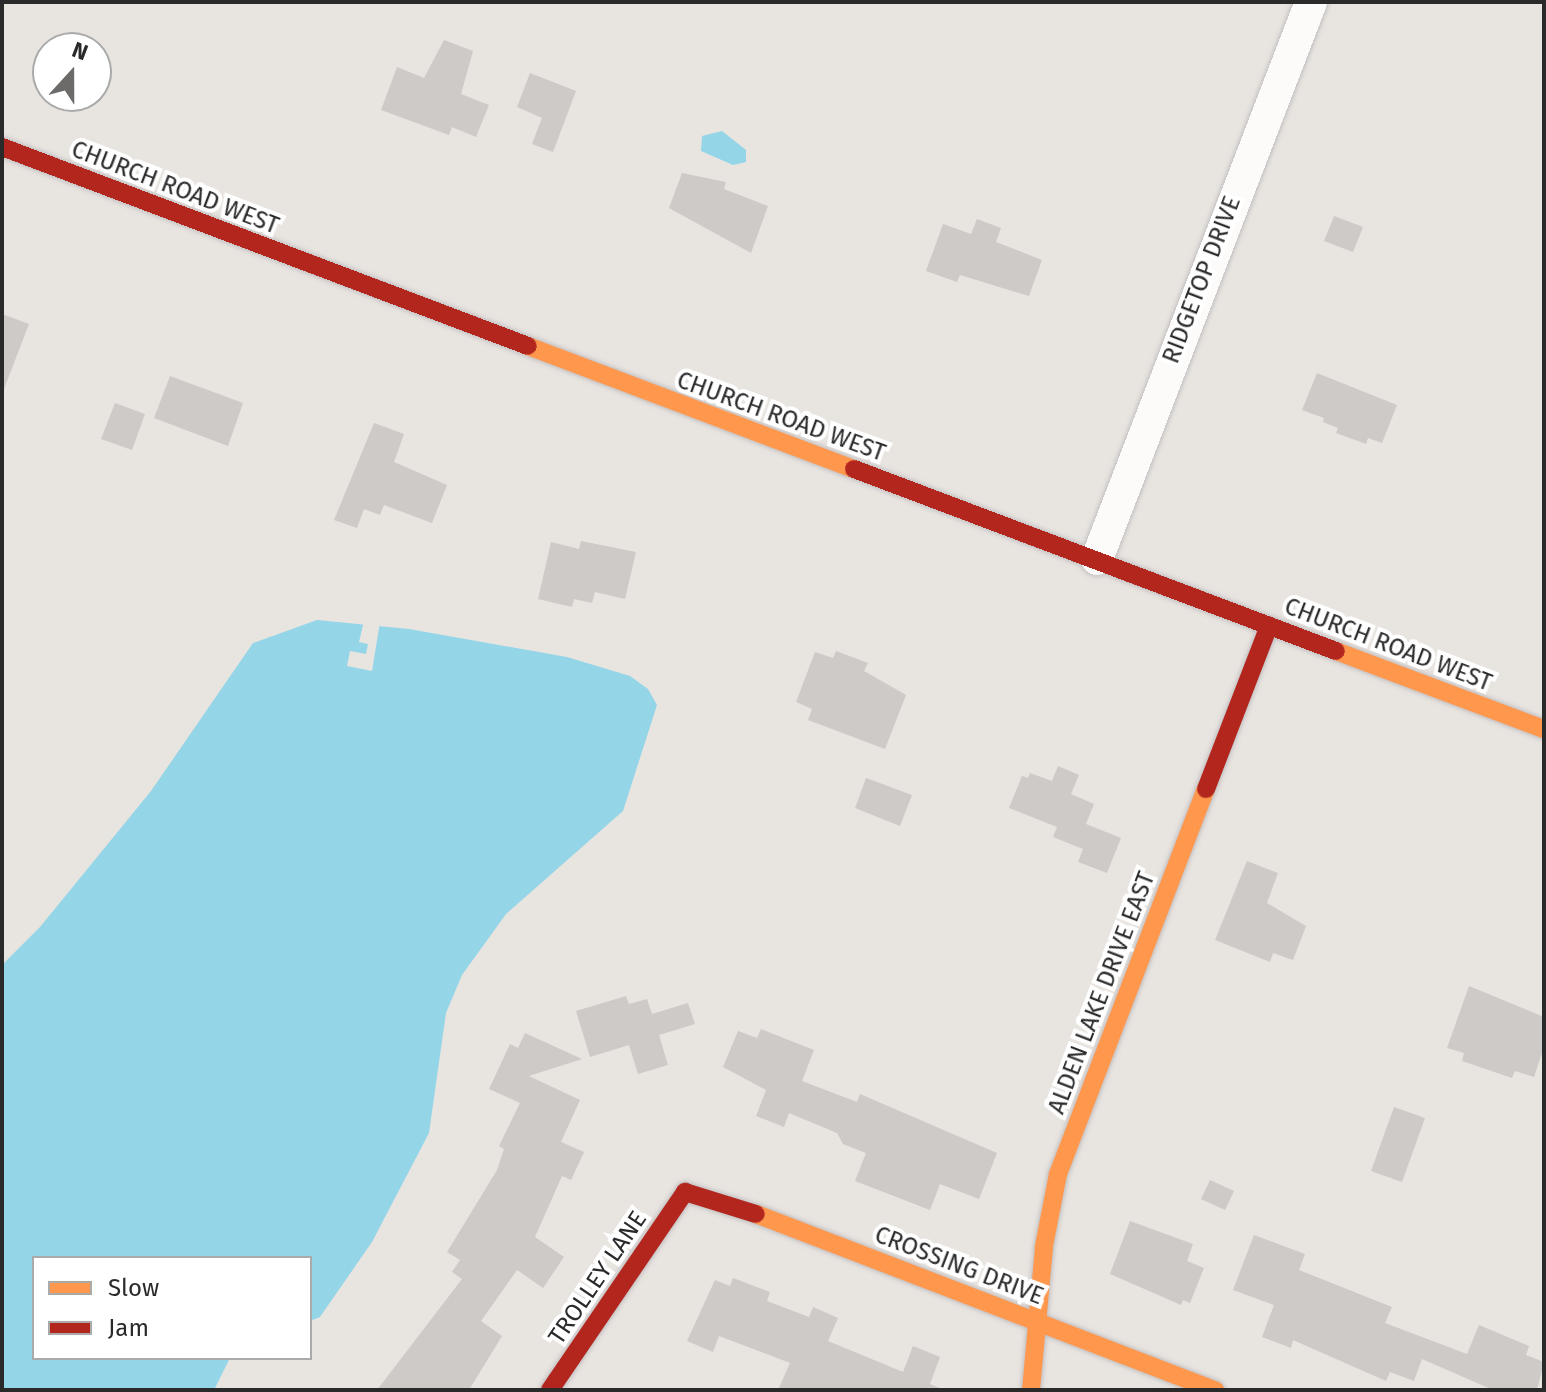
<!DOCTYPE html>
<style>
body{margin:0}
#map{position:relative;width:1546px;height:1392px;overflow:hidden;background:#e8e4e0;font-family:"Fira Sans",sans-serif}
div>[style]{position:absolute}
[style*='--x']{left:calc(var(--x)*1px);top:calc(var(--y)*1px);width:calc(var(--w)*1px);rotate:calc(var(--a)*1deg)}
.water>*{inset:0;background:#95d5e8}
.pier>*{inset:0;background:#e8e4e0}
.building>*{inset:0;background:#cdcac7}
.roads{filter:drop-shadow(0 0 2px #c2c0c1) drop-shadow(0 0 2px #c2c0c1)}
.street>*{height:32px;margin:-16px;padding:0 16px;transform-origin:16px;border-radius:16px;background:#fcfbfa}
.slow>*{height:18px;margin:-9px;padding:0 9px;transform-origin:9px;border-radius:9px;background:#ff974d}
.jam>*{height:18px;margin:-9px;padding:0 9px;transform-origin:9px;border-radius:9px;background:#b3261e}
span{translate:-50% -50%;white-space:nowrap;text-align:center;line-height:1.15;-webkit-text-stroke:8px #fff;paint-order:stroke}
.street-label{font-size:24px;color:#2a2a2a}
.frame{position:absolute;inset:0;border:4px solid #2a2a2a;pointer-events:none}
.legend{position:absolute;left:32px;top:1256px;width:280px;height:104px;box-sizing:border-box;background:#fff;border:2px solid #aaa;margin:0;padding:10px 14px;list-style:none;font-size:24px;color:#2a2a2a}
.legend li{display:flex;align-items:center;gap:16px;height:40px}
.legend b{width:40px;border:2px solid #aaa}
.north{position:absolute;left:32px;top:32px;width:80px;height:80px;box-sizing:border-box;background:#fff;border:2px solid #aaa;border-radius:50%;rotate:21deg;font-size:22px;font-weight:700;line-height:32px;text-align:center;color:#2a2a2a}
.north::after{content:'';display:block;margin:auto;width:28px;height:36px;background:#6c6b6a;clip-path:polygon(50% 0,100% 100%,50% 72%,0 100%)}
</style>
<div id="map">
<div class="water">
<div style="clip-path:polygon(722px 131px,746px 150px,746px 162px,733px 165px,701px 151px,702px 136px)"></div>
<div style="clip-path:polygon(317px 620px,409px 629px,567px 657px,630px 676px,648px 689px,657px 705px,623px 811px,506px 914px,462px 975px,446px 1013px,429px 1133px,372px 1242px,320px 1317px,310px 1321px,310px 1258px,34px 1258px,34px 1358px,230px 1358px,214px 1390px,2px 1390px,2px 965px,40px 927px,151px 791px,253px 643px)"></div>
</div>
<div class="pier">
<div style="clip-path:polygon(364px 621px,380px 622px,372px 671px,347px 666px,350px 651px,366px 654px,368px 644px,359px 642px)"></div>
</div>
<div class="building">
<div style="clip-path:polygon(444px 40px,473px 51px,461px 94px,489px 105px,476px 137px,452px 127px,449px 135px,381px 110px,397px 67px,424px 78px)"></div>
<div style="clip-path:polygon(530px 73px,576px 91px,553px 152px,532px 144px,542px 118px,517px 107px)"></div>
<div style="clip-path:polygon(682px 173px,726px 182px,724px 189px,768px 206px,751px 253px,669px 208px)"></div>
<div style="clip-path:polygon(1334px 216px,1363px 227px,1353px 252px,1324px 241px)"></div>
<div style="clip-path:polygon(977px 219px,1001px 228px,996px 242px,1042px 260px,1029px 296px,960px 275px,957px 282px,926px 271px,943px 224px,971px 234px)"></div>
<div style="clip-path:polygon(2px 314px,29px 324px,4px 389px,2px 389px)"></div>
<div style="clip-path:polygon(1317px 373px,1397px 405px,1382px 443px,1368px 438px,1366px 444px,1336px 433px,1338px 428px,1323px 422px,1324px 418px,1302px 410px)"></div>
<div style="clip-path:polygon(170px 376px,243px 403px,228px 446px,154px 418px)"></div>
<div style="clip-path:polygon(115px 403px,145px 414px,132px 450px,101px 439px)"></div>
<div style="clip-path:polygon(374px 423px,404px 434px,394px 462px,447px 485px,432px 523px,384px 505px,380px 515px,364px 509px,357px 528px,334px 520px)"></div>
<div style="clip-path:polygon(581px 541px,636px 552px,625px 599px,595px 592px,592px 603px,574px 599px,572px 607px,538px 599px,551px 542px,579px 549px)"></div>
<div style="clip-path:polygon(836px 651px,868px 663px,864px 671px,906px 695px,885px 749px,808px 720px,812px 709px,796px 702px,815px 652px,833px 658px)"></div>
<div style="clip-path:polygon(1058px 766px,1079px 775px,1071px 794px,1094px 804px,1086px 824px,1121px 838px,1107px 873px,1078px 862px,1083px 849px,1053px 837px,1057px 827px,1009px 808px,1022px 776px,1028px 778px,1030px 773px,1052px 781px)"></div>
<div style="clip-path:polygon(866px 778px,912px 795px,900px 826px,855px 808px)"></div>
<div style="clip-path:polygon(1247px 861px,1278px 873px,1267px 903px,1306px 926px,1293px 960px,1273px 953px,1270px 962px,1215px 940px)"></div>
<div style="clip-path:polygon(1469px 986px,1544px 1017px,1544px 1047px,1534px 1077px,1515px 1071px,1512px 1078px,1462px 1061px,1464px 1053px,1447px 1048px)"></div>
<div style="clip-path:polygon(626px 996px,629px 1004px,647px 999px,652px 1014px,688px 1003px,695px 1024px,659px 1035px,668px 1065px,638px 1074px,629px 1045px,590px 1057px,576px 1011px)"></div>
<div style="clip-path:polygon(761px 1029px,814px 1050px,802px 1081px,857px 1102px,860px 1094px,997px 1153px,979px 1199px,940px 1184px,930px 1210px,855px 1181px,866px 1153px,843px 1144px,837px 1133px,789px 1113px,784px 1127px,756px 1116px,766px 1090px,723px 1067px,738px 1031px,757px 1038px)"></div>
<div style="clip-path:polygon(525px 1033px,582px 1059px,529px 1076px,580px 1100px,561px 1142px,584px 1152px,571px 1180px,562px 1176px,535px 1237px,564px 1257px,543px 1288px,517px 1270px,481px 1321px,502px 1336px,469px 1390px,377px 1390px,462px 1279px,452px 1272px,460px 1260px,447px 1252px,497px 1170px,504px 1149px,499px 1146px,520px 1103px,489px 1089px,510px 1044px,518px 1048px)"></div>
<div style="clip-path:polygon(1394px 1107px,1425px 1118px,1402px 1182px,1371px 1171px)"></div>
<div style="clip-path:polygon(1210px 1180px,1234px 1191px,1225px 1210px,1201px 1199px)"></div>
<div style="clip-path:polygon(1130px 1221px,1193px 1244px,1187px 1261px,1204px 1268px,1190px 1303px,1183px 1300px,1181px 1305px,1110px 1274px)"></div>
<div style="clip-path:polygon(1254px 1235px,1305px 1254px,1299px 1270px,1392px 1307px,1385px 1323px,1467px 1354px,1479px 1325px,1529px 1346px,1526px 1355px,1544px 1362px,1537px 1390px,1493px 1390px,1422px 1359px,1414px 1381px,1390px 1372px,1386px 1381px,1293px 1340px,1291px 1348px,1262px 1337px,1274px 1305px,1233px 1290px)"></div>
<div style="clip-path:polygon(733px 1278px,770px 1292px,767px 1301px,809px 1317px,813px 1307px,838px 1318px,828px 1341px,903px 1372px,913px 1346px,940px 1357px,930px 1384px,944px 1390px,778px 1390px,790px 1363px,719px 1336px,713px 1352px,687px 1341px,715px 1280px,730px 1286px)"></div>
</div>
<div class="roads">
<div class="street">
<div style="--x:1097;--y:559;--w:597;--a:-68.98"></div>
</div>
<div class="slow">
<div style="--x:528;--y:346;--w:348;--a:20.7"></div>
<div style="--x:1336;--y:651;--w:222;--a:20.6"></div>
<div style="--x:756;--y:1214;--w:492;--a:21"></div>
<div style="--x:1031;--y:1390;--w:145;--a:-84.8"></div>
<div style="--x:1044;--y:1246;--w:73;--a:-79"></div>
<div style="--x:1058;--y:1174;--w:412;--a:-69"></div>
</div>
<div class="jam">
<div style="--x:2;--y:147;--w:562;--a:20.72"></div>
<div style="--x:854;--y:469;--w:515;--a:20.69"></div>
<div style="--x:1206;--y:789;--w:175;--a:-68.9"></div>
<div style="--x:550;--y:1390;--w:240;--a:-55.7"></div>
<div style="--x:685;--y:1192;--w:74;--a:17.2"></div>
</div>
</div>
<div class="street-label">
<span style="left:175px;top:188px;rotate:21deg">CHURCH ROAD WEST</span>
<span style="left:1202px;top:280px;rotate:-69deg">RIDGETOP DRIVE</span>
<span style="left:781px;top:417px;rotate:20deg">CHURCH ROAD WEST</span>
<span style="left:1388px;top:645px;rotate:21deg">CHURCH ROAD WEST</span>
<span style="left:1102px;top:993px;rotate:-69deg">ALDEN LAKE DRIVE EAST</span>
<span style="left:959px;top:1266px;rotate:21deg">CROSSING DRIVE</span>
<span style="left:598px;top:1278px;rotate:-56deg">TROLLEY LANE</span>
</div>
<div class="frame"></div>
<ul class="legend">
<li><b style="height:10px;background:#ff974d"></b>Slow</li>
<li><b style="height:10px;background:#b3261e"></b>Jam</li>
</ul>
<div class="north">N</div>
</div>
